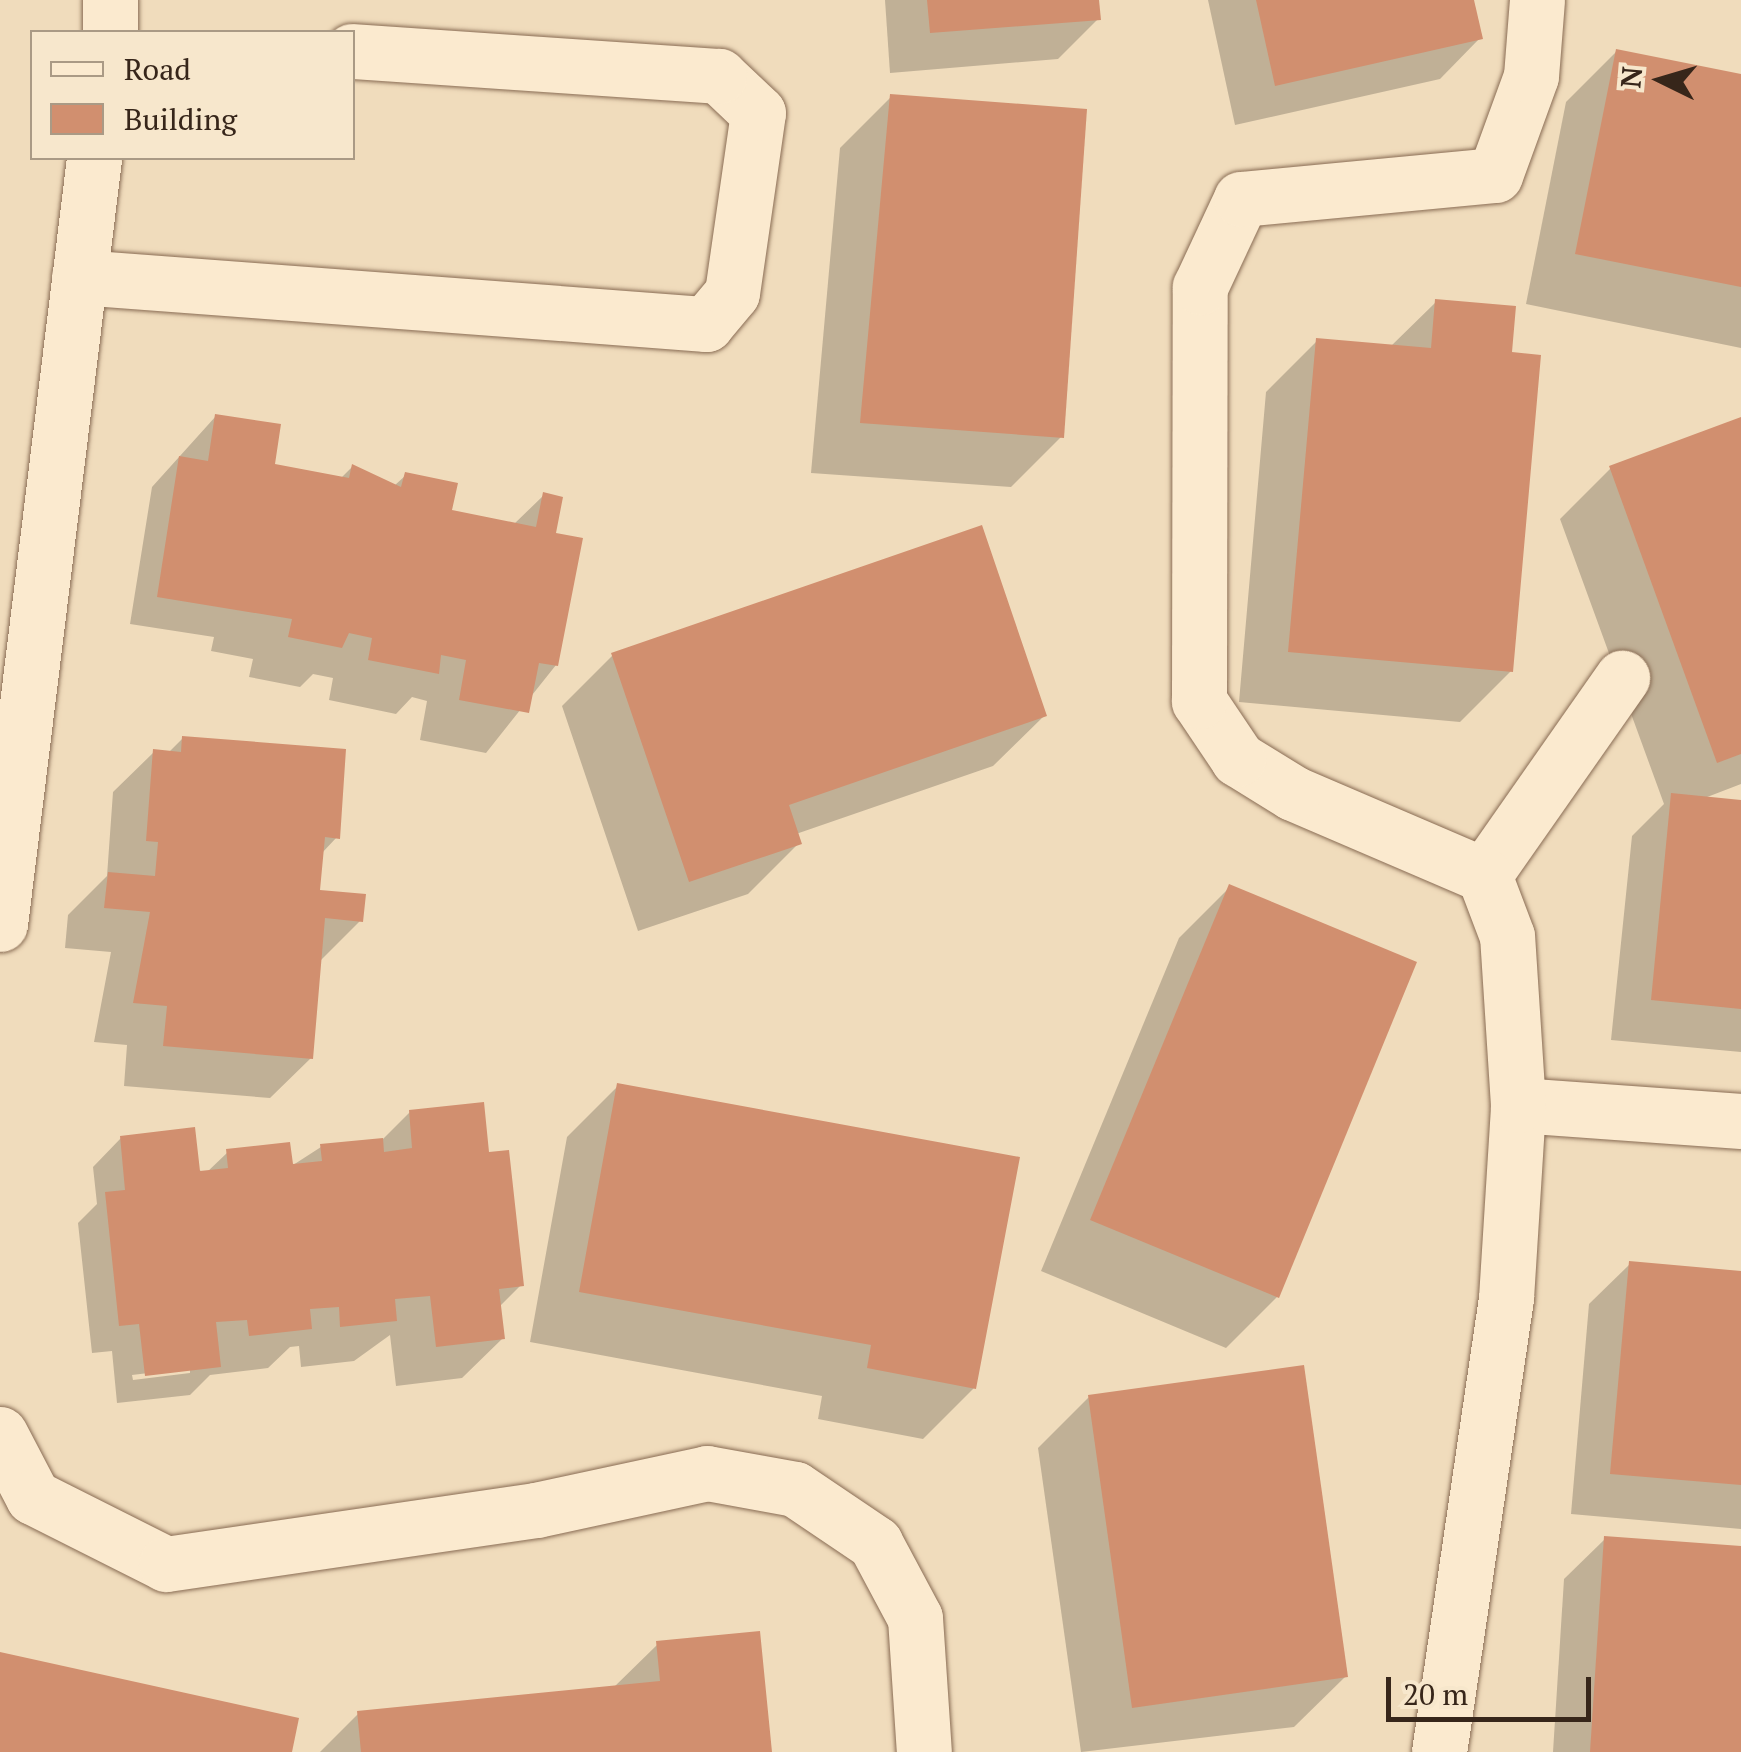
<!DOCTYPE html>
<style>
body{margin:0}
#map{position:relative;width:1741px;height:1752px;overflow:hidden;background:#f0dcbc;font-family:"PT Serif",serif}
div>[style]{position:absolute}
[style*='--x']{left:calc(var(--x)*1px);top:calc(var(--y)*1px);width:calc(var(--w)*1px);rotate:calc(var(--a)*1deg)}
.shadow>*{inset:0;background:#0003}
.building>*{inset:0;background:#d18f6f}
.roads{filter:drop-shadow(0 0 2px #896c54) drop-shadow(0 0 2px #896c54)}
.minor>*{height:55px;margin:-27.5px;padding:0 27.5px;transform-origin:27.5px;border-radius:27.5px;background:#fbeacf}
span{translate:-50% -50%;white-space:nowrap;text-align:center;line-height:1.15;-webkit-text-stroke:10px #f7e7cc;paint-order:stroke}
.legend{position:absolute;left:30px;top:30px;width:325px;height:130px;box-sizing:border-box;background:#f7e7cc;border:2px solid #aa9a85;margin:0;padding:12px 18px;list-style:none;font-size:30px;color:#37261a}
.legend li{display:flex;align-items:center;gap:20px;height:50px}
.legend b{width:50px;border:2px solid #aa9a85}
.north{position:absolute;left:1611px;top:30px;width:100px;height:100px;-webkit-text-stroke:8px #f7e7cc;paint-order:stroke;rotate:275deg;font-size:28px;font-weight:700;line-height:40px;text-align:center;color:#37261a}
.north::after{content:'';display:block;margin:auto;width:35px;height:45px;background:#37261a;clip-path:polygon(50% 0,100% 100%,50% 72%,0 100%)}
.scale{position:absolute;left:1386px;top:1677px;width:205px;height:45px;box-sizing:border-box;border:5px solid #37261a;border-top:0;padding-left:12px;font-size:30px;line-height:35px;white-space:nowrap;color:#37261a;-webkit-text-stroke:8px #f7e7cc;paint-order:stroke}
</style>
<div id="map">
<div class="shadow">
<div style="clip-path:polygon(885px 0,1097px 0,1098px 19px,1058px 59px,890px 73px)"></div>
<div style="clip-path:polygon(1208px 0,1472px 0,1480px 38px,1440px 79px,1235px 125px)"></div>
<div style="clip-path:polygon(1617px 51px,1741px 77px,1741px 348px,1526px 304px,1566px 102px)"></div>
<div style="clip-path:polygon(891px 97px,1062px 436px,1011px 487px,811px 473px,840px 148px)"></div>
<div style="clip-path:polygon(1436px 302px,1509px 354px,1511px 671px,1460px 722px,1239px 702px,1266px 392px,1317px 341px,1390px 347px)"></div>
<div style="clip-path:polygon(216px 416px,271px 472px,340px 479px,352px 467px,394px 486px,406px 475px,449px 512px,513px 525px,544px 495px,556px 665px,486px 753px,420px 740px,427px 701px,412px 697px,396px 714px,329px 700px,333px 678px,313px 674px,300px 687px,249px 677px,253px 659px,211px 651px,214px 637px,130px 624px,152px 487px)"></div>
<div style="clip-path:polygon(1741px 420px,1741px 784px,1702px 799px,1741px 802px,1741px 1052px,1611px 1040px,1632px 836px,1664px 804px,1560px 519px,1611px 468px)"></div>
<div style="clip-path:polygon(613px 655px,1044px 716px,993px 766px,796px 834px,799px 843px,748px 894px,638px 931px,562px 706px)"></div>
<div style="clip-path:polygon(183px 738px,337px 837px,321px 854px,317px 893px,361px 920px,320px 961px,311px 1058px,270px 1098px,124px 1086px,127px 1045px,94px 1042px,111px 952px,65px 948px,68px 915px,107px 876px,113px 792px,154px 752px,168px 753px)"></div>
<div style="clip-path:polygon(1230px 887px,1277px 1297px,1226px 1348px,1041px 1271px,1179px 938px)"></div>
<div style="clip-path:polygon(618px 1086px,974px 1388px,923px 1439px,818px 1419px,822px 1396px,530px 1342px,567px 1137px)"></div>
<div style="clip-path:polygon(evenodd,410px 1112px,486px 1155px,521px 1285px,499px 1307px,503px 1338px,462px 1378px,396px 1386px,390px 1335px,354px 1361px,301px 1367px,299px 1346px,290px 1347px,268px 1368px,210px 1375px,190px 1395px,117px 1403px,112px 1351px,92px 1353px,78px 1223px,97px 1204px,93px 1167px,121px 1138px,206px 1173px,228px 1152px,290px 1167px,321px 1147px,381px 1141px,410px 1112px,190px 1368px,190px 1373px,133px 1380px,132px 1375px,190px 1368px)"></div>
<div style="clip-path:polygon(1630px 1264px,1741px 1273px,1741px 1529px,1571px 1514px,1589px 1304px)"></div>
<div style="clip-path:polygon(1089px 1397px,1345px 1677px,1294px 1727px,1081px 1752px,1038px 1448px)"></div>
<div style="clip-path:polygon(1605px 1539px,1741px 1548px,1741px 1752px,1553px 1752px,1564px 1579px)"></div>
<div style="clip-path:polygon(658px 1644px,770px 1752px,320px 1752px,358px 1714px,613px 1688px)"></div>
</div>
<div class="building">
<div style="clip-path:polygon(927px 0,1099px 0,1101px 20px,930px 33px)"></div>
<div style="clip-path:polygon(1256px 0,1474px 0,1483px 39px,1275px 86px)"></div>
<div style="clip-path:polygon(1616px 49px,1741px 74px,1741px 287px,1575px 254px)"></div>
<div style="clip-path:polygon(890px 94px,1087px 109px,1064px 438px,860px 423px)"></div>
<div style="clip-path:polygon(1435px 299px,1516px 306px,1512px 352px,1541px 355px,1513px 672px,1288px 652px,1316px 338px,1431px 348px)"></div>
<div style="clip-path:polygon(215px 414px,281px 424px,275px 464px,349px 478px,352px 464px,401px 487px,405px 472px,458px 483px,452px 510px,536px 527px,543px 492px,563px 497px,556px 533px,583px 538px,558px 666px,539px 663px,529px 713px,459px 700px,466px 660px,441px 655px,439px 674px,368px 660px,372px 638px,349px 633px,342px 648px,288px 637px,292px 619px,157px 597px,179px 456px,208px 461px)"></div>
<div style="clip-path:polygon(1741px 417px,1741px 754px,1717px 763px,1609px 466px)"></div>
<div style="clip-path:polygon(982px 525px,1047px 716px,789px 805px,802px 844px,689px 882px,611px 653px)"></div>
<div style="clip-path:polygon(182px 736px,346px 749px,340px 839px,325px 837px,320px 890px,366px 894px,363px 922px,325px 918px,313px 1059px,163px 1046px,167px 1006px,133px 1003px,150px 912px,104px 908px,108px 872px,155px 876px,158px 842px,146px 841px,153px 749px,181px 752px)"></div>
<div style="clip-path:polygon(1671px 793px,1741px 800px,1741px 1009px,1651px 1000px)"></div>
<div style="clip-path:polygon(1229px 884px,1417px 962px,1279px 1298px,1090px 1220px)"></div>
<div style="clip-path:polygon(617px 1083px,1020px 1157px,976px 1389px,867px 1368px,871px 1345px,579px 1292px)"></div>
<div style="clip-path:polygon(484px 1102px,489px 1152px,509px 1150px,524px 1286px,499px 1289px,505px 1339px,436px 1347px,430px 1296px,395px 1299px,397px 1321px,340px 1327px,339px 1307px,310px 1309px,312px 1329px,249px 1336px,247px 1320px,216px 1322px,221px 1367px,145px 1376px,139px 1324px,119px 1326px,105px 1192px,125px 1190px,120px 1136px,195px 1127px,200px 1171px,228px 1168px,226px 1149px,290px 1142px,293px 1164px,322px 1161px,320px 1144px,383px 1138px,384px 1152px,412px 1148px,409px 1110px)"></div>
<div style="clip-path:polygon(1629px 1261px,1741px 1271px,1741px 1485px,1610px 1474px)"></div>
<div style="clip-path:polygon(1304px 1365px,1348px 1677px,1132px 1708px,1088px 1395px)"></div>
<div style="clip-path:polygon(1604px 1536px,1741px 1546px,1741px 1752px,1590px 1752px)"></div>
<div style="clip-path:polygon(760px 1631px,772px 1752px,361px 1752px,357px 1711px,660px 1681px,656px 1641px)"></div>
<div style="clip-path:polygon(0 1652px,299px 1718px,292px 1752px,0 1752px)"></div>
</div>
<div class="roads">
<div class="minor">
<div style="--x:110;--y:32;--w:32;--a:-90"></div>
<div style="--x:79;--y:277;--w:629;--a:4.29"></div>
<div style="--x:706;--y:324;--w:40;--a:-50"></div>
<div style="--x:732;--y:293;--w:182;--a:-81.8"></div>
<div style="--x:758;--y:113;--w:54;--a:-136.5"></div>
<div style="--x:719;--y:76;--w:368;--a:-176.1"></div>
<div style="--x:1484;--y:875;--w:241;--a:-55"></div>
<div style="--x:0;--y:924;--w:772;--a:-83"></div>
<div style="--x:1518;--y:1105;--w:224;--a:4.1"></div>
<div style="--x:0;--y:1434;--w:71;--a:62.4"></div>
<div style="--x:33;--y:1497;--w:149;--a:26.7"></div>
<div style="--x:166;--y:1564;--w:374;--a:-8.3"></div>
<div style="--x:536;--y:1510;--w:175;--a:-12.2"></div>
<div style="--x:707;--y:1473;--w:89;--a:10.3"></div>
<div style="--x:795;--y:1489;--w:97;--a:34"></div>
<div style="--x:875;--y:1543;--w:85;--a:61.9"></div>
<div style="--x:915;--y:1618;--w:134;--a:86.2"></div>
<div style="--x:1439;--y:1752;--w:459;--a:-81.6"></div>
<div style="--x:1506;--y:1298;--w:193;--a:-86.4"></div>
<div style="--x:1518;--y:1105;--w:169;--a:-93.7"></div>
<div style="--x:1507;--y:936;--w:65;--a:-110.7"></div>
<div style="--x:1484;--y:875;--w:208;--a:-156.8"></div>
<div style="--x:1293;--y:793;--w:65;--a:-148.3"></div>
<div style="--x:1238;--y:759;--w:70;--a:-123.9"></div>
<div style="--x:1199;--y:701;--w:414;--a:-89.9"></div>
<div style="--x:1200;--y:287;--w:97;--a:-65"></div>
<div style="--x:1241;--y:199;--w:255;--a:-5.4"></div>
<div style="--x:1495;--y:175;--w:105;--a:-70"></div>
<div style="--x:1531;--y:76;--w:76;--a:-85.5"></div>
</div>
</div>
<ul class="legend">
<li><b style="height:12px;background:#fbeacf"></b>Road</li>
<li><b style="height:28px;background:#d18f6f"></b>Building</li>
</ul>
<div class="north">N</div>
<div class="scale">20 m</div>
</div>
